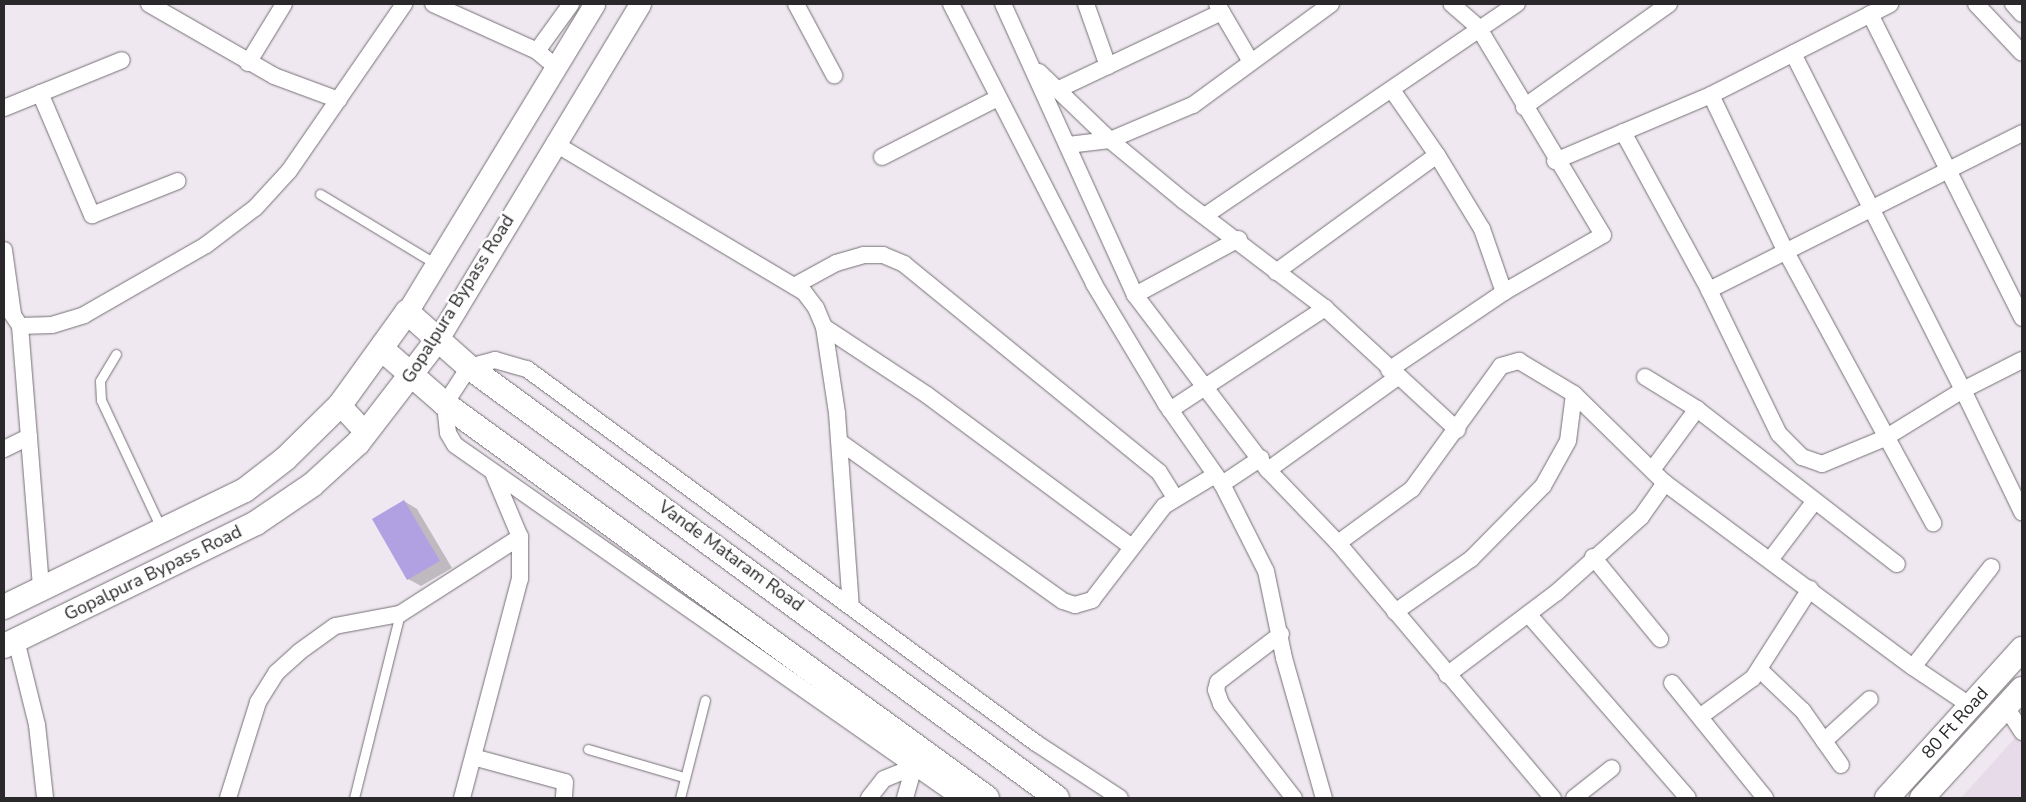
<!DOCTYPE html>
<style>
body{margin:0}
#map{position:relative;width:2026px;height:802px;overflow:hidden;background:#efe8f0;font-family:"Nunito Sans",sans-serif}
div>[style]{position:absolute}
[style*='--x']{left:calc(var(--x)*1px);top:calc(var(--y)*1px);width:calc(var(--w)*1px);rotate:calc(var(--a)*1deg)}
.built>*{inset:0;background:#e8dbe9}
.shadow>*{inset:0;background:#0003}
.building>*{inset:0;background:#b1a1e2}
.roads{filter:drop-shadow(0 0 1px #766f76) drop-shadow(0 0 1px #766f76)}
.service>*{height:9px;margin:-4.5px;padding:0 4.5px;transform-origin:4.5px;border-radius:4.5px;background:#fff}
.minor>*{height:16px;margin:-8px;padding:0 8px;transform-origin:8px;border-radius:8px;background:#fff}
.tertiary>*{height:21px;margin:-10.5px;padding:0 10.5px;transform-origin:10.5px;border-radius:10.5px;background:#fff}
.secondary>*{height:24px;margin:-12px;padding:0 12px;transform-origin:12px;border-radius:12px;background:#fff}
span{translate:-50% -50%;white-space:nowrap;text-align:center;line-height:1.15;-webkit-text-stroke:5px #fff;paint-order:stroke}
.street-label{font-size:18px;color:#2b282b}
.frame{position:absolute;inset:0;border:5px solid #2b282b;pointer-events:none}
</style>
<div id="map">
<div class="built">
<div style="clip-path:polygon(2022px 730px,2022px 798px,1961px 798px)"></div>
</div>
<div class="shadow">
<div style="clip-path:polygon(404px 501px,417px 509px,452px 568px,421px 586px,408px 579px)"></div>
</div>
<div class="building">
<div style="clip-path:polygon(404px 500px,440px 561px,407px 580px,372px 519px)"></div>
</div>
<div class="roads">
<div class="service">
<div style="--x:320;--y:194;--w:135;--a:31.1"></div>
<div style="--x:116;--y:354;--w:31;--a:121"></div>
<div style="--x:100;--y:381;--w:19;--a:87"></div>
<div style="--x:101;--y:400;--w:144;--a:64.9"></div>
<div style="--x:588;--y:749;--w:100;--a:16.3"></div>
<div style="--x:354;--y:798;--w:190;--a:-76"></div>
<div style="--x:680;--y:798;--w:101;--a:-75.7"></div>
</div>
<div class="minor">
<div style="--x:149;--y:4;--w:144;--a:29.9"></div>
<div style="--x:274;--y:76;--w:69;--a:20.3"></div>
<div style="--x:433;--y:4;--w:114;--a:24.3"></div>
<div style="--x:537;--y:51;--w:23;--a:40"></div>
<div style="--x:796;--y:4;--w:81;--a:61.8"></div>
<div style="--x:951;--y:4;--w:314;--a:62.9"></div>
<div style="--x:1094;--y:284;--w:140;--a:59"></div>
<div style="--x:1166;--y:404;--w:98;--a:55"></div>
<div style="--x:1003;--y:4;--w:320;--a:65.6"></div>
<div style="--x:1135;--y:295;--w:220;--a:52.8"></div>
<div style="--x:1268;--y:470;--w:101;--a:46.2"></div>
<div style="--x:1338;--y:543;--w:334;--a:49.9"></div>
<div style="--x:1086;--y:4;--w:66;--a:70.5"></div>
<div style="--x:1217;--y:4;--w:67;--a:59.6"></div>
<div style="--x:1976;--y:4;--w:67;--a:46.8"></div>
<div style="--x:2013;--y:4;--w:13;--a:48"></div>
<div style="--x:1870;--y:14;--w:340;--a:63.4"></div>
<div style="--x:537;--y:51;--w:58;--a:-54.1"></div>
<div style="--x:248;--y:63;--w:69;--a:-58.6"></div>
<div style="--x:1039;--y:72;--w:98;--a:43.8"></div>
<div style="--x:1110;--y:140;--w:96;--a:39.5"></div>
<div style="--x:1184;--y:201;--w:177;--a:37.2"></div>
<div style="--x:1325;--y:308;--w:180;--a:42.7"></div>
<div style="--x:1059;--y:89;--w:180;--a:-25.3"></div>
<div style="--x:40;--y:93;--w:133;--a:66.9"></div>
<div style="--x:92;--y:215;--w:92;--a:-21.6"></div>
<div style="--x:1711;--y:95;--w:172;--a:64.5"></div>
<div style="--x:1785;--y:250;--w:311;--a:61.5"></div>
<div style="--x:1524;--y:107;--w:178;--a:-35.4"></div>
<div style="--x:4;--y:108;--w:127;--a:-22.1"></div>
<div style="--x:1623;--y:132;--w:180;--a:61.4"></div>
<div style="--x:1709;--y:290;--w:160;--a:64.1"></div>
<div style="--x:1779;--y:434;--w:33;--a:45"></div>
<div style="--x:1802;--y:457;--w:21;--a:19"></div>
<div style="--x:1822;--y:464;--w:68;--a:-22.4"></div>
<div style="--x:1885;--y:438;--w:92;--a:-31.6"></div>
<div style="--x:1963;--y:390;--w:377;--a:-116.8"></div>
<div style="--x:554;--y:143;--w:291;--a:30.8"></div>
<div style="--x:804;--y:292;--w:20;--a:53"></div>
<div style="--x:816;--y:308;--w:21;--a:67"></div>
<div style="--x:824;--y:327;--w:87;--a:81.4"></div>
<div style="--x:837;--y:413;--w:194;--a:85.9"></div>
<div style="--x:1068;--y:145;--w:42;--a:-6.8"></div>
<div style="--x:1110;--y:140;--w:90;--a:-22.9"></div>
<div style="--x:1193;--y:105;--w:171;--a:-36.2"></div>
<div style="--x:1437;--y:155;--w:87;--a:58.7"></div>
<div style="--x:1482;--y:229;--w:67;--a:70.8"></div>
<div style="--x:882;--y:157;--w:130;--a:-27"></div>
<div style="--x:1555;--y:161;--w:169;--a:-22.9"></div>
<div style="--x:1711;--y:95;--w:201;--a:-26.9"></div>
<div style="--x:1206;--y:215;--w:376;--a:-34.2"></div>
<div style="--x:4;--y:250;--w:65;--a:82"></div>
<div style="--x:1276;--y:272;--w:199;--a:-36"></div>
<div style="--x:1437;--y:155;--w:79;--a:-124.7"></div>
<div style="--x:794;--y:286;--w:48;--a:-28.7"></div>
<div style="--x:836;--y:263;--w:29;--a:-16"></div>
<div style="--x:864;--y:255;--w:19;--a:0"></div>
<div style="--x:883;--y:255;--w:23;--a:23"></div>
<div style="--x:904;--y:264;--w:329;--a:39.2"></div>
<div style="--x:1159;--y:472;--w:31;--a:58"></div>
<div style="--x:1709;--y:290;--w:350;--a:-26.6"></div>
<div style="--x:1135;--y:295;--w:118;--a:-28.3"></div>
<div style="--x:4;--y:302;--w:29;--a:56"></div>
<div style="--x:20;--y:326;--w:264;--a:85.4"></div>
<div style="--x:20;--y:326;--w:32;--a:-2"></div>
<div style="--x:52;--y:325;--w:34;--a:-17"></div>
<div style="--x:84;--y:315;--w:141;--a:-29.8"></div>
<div style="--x:206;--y:245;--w:61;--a:-37.1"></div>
<div style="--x:255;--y:208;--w:50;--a:-47.4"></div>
<div style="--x:289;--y:171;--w:203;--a:-55.4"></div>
<div style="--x:824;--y:327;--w:123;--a:33.4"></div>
<div style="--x:927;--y:395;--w:255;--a:36.6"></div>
<div style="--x:2022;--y:360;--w:66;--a:153"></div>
<div style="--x:1963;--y:390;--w:136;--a:64.2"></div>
<div style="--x:1389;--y:370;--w:139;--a:-34.1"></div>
<div style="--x:1504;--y:292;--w:114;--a:-29.9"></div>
<div style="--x:1603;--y:235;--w:243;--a:-121"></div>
<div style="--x:1478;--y:27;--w:35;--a:-139"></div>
<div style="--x:1645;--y:377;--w:61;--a:31.6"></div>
<div style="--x:1697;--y:409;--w:253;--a:37.8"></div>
<div style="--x:1170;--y:410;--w:186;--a:-33.3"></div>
<div style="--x:840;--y:442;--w:274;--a:35.5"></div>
<div style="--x:1063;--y:601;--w:13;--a:18"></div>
<div style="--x:1075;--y:605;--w:18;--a:-16"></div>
<div style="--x:1092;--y:600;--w:118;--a:-52.5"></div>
<div style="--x:1164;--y:506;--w:60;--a:-31.3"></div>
<div style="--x:4;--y:449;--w:28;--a:-26"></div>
<div style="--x:1261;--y:458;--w:47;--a:146.3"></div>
<div style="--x:1222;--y:484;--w:97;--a:63.2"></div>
<div style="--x:1266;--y:571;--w:89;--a:78.3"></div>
<div style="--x:1284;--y:658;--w:146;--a:74.1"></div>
<div style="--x:1268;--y:470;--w:160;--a:-35.6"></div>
<div style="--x:1652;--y:470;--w:76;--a:-53.6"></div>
<div style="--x:1338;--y:543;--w:92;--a:-36.1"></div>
<div style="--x:1412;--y:489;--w:152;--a:-54.1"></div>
<div style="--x:1501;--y:366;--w:19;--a:-16"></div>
<div style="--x:1519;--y:361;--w:64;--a:31"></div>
<div style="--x:1574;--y:394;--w:127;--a:44.4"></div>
<div style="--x:1665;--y:483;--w:309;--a:36.6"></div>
<div style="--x:1913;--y:667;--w:127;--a:-52"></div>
<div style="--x:1593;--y:557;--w:106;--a:50.7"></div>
<div style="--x:1770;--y:560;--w:73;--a:-52.8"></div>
<div style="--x:1395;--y:612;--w:93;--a:-34.9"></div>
<div style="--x:1471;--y:559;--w:103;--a:-45.4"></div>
<div style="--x:1543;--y:486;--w:51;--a:-60.9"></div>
<div style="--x:1568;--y:441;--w:47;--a:-82.7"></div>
<div style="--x:1529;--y:615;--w:242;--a:49"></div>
<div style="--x:1281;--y:634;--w:79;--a:142.7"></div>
<div style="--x:1218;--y:682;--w:8;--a:104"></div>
<div style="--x:1216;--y:690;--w:15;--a:70"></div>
<div style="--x:1221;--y:704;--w:119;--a:52.2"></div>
<div style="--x:16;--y:640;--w:88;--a:76.1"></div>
<div style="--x:37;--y:725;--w:73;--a:83.7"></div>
<div style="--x:1913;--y:667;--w:70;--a:33.9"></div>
<div style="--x:1760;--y:670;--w:59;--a:43.6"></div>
<div style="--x:1803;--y:711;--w:66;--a:54.9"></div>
<div style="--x:1447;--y:675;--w:136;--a:-37"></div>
<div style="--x:1556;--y:593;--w:114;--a:-41.8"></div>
<div style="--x:1641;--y:517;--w:42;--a:-54.8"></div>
<div style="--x:1672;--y:683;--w:148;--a:51"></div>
<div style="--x:2006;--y:707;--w:30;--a:57"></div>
<div style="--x:1701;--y:716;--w:64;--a:-36.2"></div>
<div style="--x:1753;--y:678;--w:106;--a:-57.4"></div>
<div style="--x:1824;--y:741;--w:62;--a:-42.4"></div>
<div style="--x:473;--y:757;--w:95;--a:15.2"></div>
<div style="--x:565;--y:782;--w:16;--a:94"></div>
<div style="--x:228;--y:798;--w:101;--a:-72.6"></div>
<div style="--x:258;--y:702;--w:34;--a:-58"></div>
<div style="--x:276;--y:673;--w:31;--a:-42"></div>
<div style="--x:299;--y:652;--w:44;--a:-35.8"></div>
<div style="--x:335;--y:626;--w:66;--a:-10.5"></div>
<div style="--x:400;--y:614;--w:143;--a:-32.7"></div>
<div style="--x:462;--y:798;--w:227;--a:-75.2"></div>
<div style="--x:520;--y:579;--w:42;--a:-90"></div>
<div style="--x:520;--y:537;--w:67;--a:-112.8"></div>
<div style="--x:869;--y:798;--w:24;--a:-52"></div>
<div style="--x:884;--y:779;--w:29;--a:-22"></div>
<div style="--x:905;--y:798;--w:37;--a:-74"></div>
<div style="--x:959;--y:798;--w:615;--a:-144.99"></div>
<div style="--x:455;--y:445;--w:14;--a:-120"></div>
<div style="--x:448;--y:433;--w:29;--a:-96"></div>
<div style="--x:445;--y:404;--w:44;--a:-57"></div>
<div style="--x:469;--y:367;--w:27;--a:-15"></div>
<div style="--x:495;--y:360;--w:33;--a:16"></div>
<div style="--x:527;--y:369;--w:632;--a:36.31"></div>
<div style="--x:1036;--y:743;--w:100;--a:33.2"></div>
<div style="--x:1574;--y:798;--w:48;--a:-38.3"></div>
</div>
<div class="tertiary">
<div style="--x:407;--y:312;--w:360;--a:-58.7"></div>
<div style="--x:438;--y:339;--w:391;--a:-58.9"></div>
<div style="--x:340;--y:405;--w:38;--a:47"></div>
</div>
<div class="secondary">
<div style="--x:384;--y:351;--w:81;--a:41"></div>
<div style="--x:445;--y:404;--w:670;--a:36.01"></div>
<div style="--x:4;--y:607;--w:268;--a:-25.9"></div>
<div style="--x:245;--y:490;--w:51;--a:-37.8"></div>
<div style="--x:285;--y:459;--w:77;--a:-44.5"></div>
<div style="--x:340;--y:405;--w:115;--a:-54.2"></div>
<div style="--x:407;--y:312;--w:83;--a:41.6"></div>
<div style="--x:469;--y:367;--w:729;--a:36.24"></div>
<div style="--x:4;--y:646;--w:280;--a:-26"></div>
<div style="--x:256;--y:523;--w:68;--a:-34.2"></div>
<div style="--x:312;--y:485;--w:62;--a:-42.4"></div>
<div style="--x:358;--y:443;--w:131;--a:-52.4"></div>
<div style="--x:1887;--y:798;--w:201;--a:-47.8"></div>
<div style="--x:1922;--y:798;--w:148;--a:-47.5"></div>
</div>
</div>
<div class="street-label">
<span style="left:458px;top:299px;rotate:-58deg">Gopalpura Bypass Road</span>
<span style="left:731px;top:556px;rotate:36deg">Vande Mataram Road</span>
<span style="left:153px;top:573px;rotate:-26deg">Gopalpura Bypass Road</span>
<span style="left:1955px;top:723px;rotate:-48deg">80 Ft Road</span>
</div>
<div class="frame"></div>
</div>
